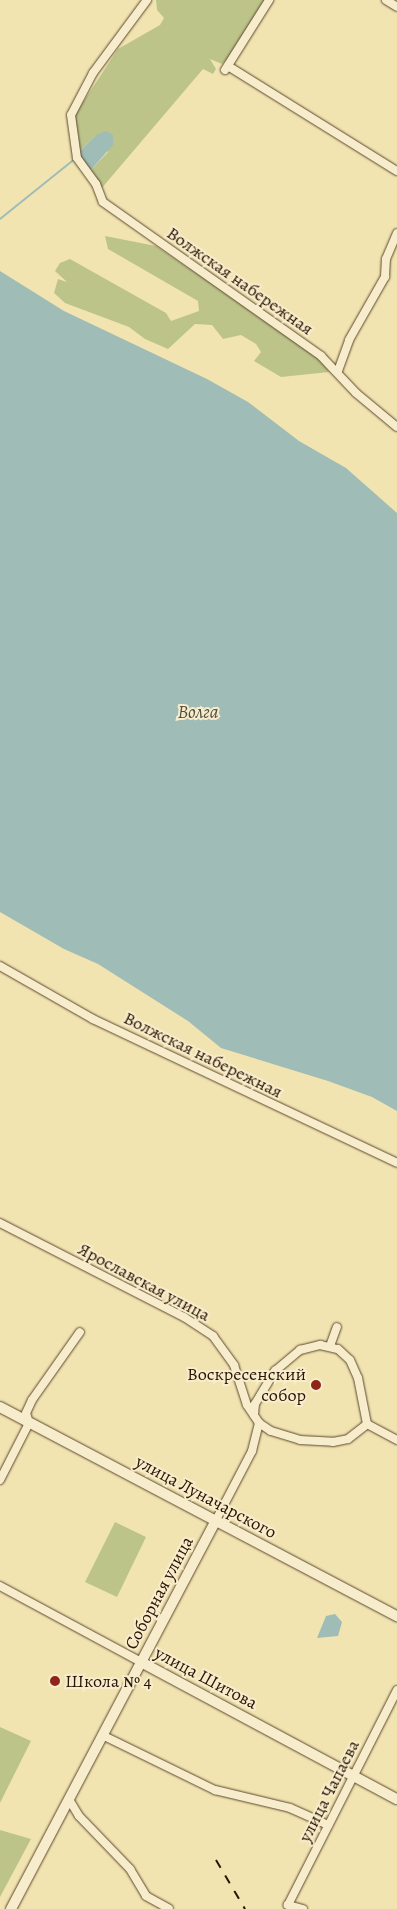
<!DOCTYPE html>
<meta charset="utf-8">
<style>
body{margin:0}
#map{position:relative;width:397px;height:1909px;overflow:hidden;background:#f2e4b1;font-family:Alegreya,serif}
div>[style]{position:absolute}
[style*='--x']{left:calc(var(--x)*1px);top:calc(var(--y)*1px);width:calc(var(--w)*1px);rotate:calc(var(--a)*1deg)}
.green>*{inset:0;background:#bcc48a}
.water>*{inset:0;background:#9fbcb6}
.stream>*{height:2px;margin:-1px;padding:0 1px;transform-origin:1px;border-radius:1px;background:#9fbcb6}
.roads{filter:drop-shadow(0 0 1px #5b472d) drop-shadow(0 0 1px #5b472d)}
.street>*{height:8px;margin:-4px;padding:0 4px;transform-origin:4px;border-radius:4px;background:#f7edcc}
.secondary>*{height:10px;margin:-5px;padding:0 5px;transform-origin:5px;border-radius:5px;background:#f7edcc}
.rail>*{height:2px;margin-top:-1px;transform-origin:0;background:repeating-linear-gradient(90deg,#291301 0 9px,transparent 0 18px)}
.dots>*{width:14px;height:14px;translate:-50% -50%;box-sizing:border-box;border:2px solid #f7edcc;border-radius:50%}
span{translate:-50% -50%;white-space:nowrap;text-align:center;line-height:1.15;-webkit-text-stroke:4px #f7edcc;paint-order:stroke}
.street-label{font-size:18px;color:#291301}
.poi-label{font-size:18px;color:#291301}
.right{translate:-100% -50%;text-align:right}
.left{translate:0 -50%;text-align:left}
.water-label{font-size:19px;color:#524e40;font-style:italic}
</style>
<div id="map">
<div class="green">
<div style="clip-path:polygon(156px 0,268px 0,236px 50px,222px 64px,210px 59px,216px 69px,213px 74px,203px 69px,101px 189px,90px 171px,108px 152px,96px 135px,77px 154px,74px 116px,118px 49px,160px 25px,164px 18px,157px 10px)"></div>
<div style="clip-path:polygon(105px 236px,156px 246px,319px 357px,329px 372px,281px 377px,254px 361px,261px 352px,256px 344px,241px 335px,223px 339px,212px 325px,195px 324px,168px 349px,145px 339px,129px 327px,65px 303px,54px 293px,58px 279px,67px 282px,55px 271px,60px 263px,70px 259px,166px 313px,171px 321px,199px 311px,198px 301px,108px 249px)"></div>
<div style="clip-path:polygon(115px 1522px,146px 1537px,117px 1597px,85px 1582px)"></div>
<div style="clip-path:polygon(0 1727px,31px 1741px,0 1803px)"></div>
<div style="clip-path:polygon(0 1830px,31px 1839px,0 1897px)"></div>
</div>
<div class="water">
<div style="clip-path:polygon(106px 131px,113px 135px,113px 145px,90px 171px,77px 154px,96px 135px)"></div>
<div style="clip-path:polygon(0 271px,64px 311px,207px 379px,248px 402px,299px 441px,346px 468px,397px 513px,397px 1111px,372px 1097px,328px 1081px,221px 1048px,188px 1021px,98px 964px,64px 949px,0 912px)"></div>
<div style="clip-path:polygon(335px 1614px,342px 1622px,338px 1636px,317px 1638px,326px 1616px)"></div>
</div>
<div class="stream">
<div style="--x:0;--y:219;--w:97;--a:-38.8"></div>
</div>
<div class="roads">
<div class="street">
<div style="--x:147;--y:0;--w:91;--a:126.5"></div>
<div style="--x:93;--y:73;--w:47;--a:117.6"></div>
<div style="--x:71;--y:115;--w:43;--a:82.1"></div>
<div style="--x:77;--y:158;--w:32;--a:54"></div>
<div style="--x:96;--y:184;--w:19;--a:69"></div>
<div style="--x:103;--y:202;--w:267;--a:35.2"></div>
<div style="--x:321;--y:356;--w:51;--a:46.6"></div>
<div style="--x:356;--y:393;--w:53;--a:39.7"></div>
<div style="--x:386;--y:0;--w:13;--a:32"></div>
<div style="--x:228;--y:66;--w:199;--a:31.9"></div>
<div style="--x:225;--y:70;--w:83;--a:-57.8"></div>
<div style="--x:338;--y:371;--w:33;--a:-70"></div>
<div style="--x:349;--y:340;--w:73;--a:-60.3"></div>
<div style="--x:385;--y:277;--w:18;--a:-87"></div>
<div style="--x:386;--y:259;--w:28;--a:-67"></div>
<div style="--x:0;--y:966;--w:107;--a:29.7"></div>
<div style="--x:93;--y:1019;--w:336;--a:25.3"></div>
<div style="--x:0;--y:1223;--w:207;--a:27.1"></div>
<div style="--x:184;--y:1317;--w:35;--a:33"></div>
<div style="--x:213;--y:1336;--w:36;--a:54"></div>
<div style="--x:234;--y:1365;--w:42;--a:72"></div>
<div style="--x:247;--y:1405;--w:22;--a:56"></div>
<div style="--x:259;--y:1423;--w:14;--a:34"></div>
<div style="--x:271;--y:1431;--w:30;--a:17"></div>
<div style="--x:300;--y:1440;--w:33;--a:3"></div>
<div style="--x:333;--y:1442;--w:15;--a:-11"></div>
<div style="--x:348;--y:1439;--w:24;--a:-38"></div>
<div style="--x:367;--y:1424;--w:34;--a:28"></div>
<div style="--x:330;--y:1346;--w:20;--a:-70"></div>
<div style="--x:254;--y:1415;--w:11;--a:-85"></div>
<div style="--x:255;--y:1404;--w:39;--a:-59"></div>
<div style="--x:275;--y:1371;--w:33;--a:-40"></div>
<div style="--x:300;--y:1350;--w:21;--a:-14"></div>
<div style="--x:320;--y:1345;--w:18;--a:13"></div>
<div style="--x:338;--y:1349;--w:16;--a:43"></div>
<div style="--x:350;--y:1360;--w:20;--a:66"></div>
<div style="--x:358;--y:1378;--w:47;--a:78.9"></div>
<div style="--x:0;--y:1480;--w:64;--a:-63"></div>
<div style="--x:29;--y:1423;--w:10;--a:-107"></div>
<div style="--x:26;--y:1413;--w:14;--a:-65"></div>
<div style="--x:32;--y:1400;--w:83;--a:-54.8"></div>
<div style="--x:216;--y:1520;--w:78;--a:-62.4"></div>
<div style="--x:252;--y:1451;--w:29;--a:-76"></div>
<div style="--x:0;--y:1586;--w:160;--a:28.3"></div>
<div style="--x:102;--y:1735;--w:126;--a:26"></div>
<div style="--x:215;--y:1790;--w:77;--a:13.5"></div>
<div style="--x:290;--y:1808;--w:42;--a:24.1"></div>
<div style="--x:70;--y:1801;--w:17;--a:59"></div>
<div style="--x:79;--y:1816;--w:74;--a:46.1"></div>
<div style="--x:130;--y:1869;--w:31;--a:59"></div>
<div style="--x:146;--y:1896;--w:26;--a:29"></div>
<div style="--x:303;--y:1909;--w:16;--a:-165"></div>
<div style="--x:288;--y:1905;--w:241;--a:-63.1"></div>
</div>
<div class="secondary">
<div style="--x:0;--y:1407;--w:449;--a:27.8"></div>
<div style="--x:141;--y:1662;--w:290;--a:28.2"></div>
<div style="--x:11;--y:1909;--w:440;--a:-62.2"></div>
</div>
</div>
<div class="rail">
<div style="--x:216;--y:1860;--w:57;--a:59.4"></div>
</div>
<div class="dots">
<div style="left:316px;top:1385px;background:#8f2418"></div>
<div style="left:55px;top:1681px;background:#8f2418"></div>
</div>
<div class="street-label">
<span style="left:240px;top:281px;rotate:35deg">Волжская набережная</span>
<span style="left:203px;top:1055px;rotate:26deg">Волжская набережная</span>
<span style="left:144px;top:1282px;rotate:28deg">Ярославская улица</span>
<span style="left:206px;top:1497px;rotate:28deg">улица Луначарского</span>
<span style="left:159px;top:1593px;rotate:-62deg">Соборная улица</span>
<span style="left:206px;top:1678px;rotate:28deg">улица Шитова</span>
<span style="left:329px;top:1791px;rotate:-63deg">улица Чапаева</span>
</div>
<div class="poi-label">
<span class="right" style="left:306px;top:1385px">Воскресенский<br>собор</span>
<span class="left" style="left:65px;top:1681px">Школа № 4</span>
</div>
<div class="water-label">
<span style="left:198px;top:713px">Волга</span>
</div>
</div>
